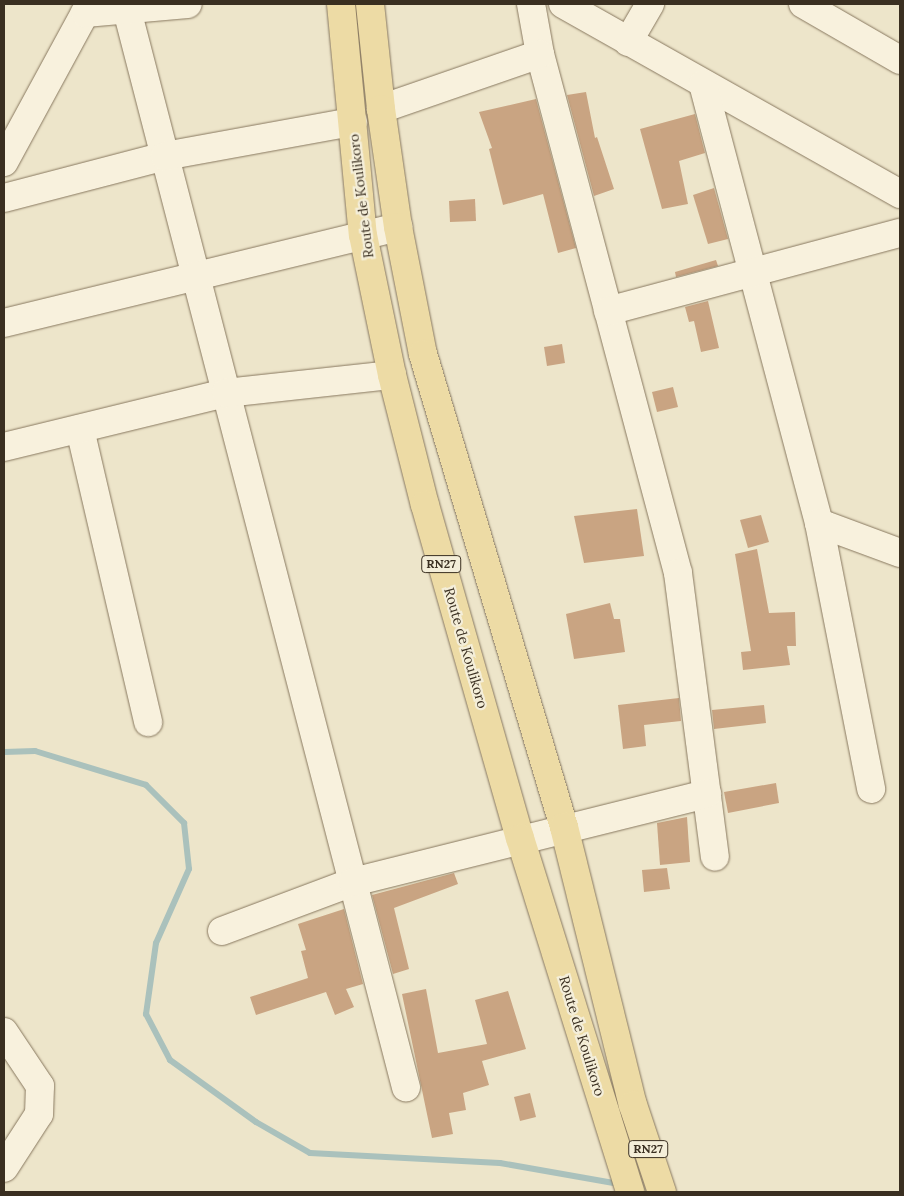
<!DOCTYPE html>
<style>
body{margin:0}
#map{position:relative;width:904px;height:1196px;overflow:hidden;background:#ede5ca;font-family:Lora,serif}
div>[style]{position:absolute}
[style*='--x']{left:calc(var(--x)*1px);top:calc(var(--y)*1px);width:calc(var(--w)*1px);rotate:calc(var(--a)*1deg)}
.stream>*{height:6px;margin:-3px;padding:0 3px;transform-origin:3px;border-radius:3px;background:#aac1bc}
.building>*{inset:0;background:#c9a482}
.roads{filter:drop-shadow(0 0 1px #88785f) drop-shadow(0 0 1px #88785f)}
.minor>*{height:28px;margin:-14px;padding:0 14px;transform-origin:14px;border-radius:14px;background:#f8f1dd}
.major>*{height:28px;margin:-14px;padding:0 14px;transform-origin:14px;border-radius:14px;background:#eddba5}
span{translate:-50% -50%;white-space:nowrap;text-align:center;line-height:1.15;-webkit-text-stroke:4.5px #f4eed9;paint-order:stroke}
.shield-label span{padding:1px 4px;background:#f4eed9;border:1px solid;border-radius:4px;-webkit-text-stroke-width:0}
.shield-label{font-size:12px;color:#3a2f21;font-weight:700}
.street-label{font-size:14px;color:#3a2f21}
.frame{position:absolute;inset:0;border:5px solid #3a2f21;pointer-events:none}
</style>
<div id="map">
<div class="stream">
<div style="--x:4;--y:752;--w:31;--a:-2"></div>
<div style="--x:35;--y:751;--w:116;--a:17"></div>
<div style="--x:146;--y:785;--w:54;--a:45"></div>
<div style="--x:184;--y:823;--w:46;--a:83.8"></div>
<div style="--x:189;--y:869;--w:81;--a:114"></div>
<div style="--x:156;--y:943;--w:72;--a:98"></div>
<div style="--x:146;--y:1014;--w:52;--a:62.4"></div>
<div style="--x:170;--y:1060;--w:106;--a:35.8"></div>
<div style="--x:256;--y:1122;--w:62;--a:29.9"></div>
<div style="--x:310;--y:1153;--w:190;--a:3"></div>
<div style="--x:500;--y:1163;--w:121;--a:10"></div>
</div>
<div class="building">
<div style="clip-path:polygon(586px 92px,595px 138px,597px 137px,614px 189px,594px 196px,567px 95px)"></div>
<div style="clip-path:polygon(536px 99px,576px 248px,558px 253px,543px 194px,503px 205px,489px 149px,492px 148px,479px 112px)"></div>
<div style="clip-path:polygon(695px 114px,705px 153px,679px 161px,688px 204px,662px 209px,640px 129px)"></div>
<div style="clip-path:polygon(714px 188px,728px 239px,708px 244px,693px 195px)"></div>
<div style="clip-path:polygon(475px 199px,476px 221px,450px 222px,449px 201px)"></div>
<div style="clip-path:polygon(716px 260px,718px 266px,676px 277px,675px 272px)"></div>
<div style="clip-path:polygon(708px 301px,719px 348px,701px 352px,694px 321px,689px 322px,685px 307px)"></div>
<div style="clip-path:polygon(562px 344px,565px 363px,547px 366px,544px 347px)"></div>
<div style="clip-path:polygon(673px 387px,678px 407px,657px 412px,652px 392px)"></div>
<div style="clip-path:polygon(637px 509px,644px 556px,584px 563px,574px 516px)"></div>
<div style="clip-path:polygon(761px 515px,769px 542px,748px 548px,740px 520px)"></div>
<div style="clip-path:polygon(757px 549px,769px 613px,795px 612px,796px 646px,787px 646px,790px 665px,743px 670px,741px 652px,751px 651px,735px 554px)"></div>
<div style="clip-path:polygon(610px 603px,614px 619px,620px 619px,625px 652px,574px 659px,566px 614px)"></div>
<div style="clip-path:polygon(679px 698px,681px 721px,644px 725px,646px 746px,623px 749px,618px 705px)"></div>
<div style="clip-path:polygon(764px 705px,766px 723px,714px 729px,712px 710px)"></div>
<div style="clip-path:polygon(776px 783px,779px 803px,728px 813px,724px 792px)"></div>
<div style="clip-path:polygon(687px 817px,690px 862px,660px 865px,657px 823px)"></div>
<div style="clip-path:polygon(667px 868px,670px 889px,644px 892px,642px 870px)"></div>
<div style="clip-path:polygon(454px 873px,458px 884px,394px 908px,409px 969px,393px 974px,372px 895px)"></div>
<div style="clip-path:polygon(344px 909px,363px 984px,346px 989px,354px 1007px,335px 1015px,326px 992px,256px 1015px,250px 997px,308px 978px,301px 951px,306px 950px,298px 924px)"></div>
<div style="clip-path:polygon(426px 989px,438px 1053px,487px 1044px,475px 1000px,508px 991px,526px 1049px,482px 1061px,489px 1085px,463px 1093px,466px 1110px,449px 1113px,453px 1134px,432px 1138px,402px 994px)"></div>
<div style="clip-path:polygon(530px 1093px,536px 1117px,520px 1121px,514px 1097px)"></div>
</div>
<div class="roads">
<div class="minor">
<div style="--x:531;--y:4;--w:51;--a:79.8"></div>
<div style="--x:540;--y:54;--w:537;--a:75.11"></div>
<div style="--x:678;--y:573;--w:286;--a:82.6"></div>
<div style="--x:563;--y:4;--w:387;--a:29.4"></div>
<div style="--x:803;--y:4;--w:112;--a:30"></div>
<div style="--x:127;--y:10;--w:1113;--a:75.48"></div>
<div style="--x:628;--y:42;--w:44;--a:-59.9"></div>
<div style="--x:703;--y:84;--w:454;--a:75.2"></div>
<div style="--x:819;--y:523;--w:271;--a:78.9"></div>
<div style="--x:381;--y:109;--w:168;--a:-19.1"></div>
<div style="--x:4;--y:162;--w:170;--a:-61.5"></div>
<div style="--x:85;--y:13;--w:103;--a:-5"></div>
<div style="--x:4;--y:198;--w:166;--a:-14.6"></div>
<div style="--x:165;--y:156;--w:191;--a:-10.3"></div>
<div style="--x:608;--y:311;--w:302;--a:-15"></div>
<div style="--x:4;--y:323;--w:406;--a:-13.7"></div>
<div style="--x:80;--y:429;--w:301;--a:76.9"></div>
<div style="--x:4;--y:447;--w:228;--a:-13.7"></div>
<div style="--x:226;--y:393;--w:167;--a:-6.2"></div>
<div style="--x:819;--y:523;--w:86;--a:20.3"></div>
<div style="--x:222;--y:931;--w:140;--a:-20.5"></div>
<div style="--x:353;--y:882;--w:365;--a:-14"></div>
<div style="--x:4;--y:1032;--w:65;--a:56.3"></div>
<div style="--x:40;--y:1086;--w:28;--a:92"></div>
<div style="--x:39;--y:1114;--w:64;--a:122.9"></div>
</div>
<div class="major">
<div style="--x:341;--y:4;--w:232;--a:84.6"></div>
<div style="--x:363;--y:235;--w:143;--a:78.3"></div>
<div style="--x:392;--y:375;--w:134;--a:75.8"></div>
<div style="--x:425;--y:505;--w:346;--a:74.1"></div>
<div style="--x:520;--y:838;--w:371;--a:72.7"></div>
<div style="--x:370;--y:4;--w:106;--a:84"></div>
<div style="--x:381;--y:109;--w:119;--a:81.8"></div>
<div style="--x:398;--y:227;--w:129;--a:78.9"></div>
<div style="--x:423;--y:354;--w:494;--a:73.4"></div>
<div style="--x:564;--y:827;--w:286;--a:76.1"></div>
<div style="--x:633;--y:1105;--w:92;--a:71.6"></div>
</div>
</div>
<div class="shield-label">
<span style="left:441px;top:564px">RN27</span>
<span style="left:648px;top:1149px">RN27</span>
</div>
<div class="street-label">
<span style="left:361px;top:196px;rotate:-97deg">Route de Koulikoro</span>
<span style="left:466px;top:648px;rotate:74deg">Route de Koulikoro</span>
<span style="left:582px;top:1036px;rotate:73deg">Route de Koulikoro</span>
</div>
<div class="frame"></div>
</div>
